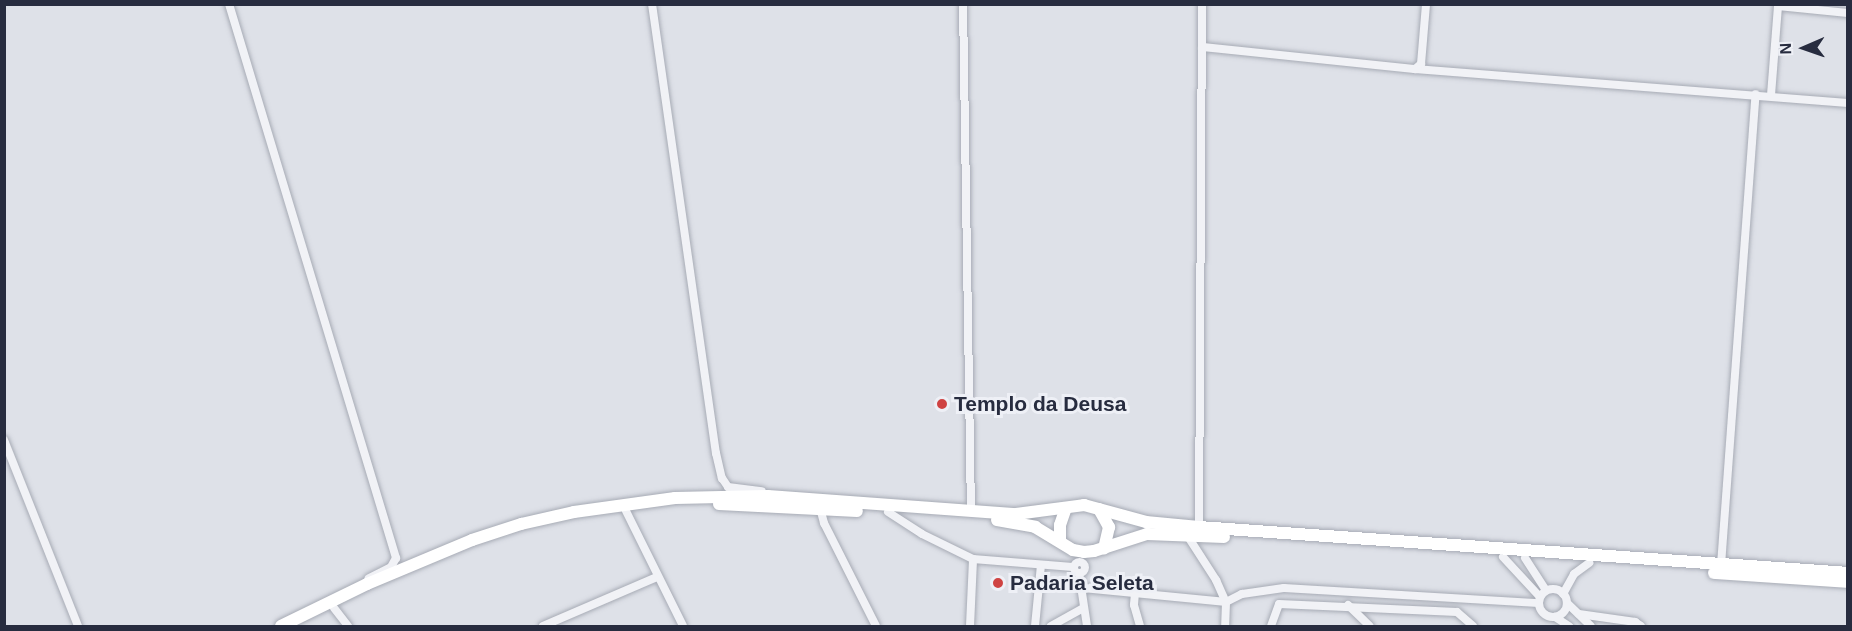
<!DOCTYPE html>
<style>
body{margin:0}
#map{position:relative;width:1852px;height:631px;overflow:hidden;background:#dee1e8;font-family:Helvetica,sans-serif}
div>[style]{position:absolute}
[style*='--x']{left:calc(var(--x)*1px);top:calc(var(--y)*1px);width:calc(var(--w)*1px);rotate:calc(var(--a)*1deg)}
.roads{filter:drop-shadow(0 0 2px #a7abb5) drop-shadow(0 0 2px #a7abb5)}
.street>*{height:8px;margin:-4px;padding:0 4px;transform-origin:4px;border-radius:4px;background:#f1f2f6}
.street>.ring{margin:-4px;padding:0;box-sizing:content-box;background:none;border:8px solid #f1f2f6;border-radius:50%}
.primary>*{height:12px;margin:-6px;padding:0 6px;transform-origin:6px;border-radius:6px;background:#fff}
.dots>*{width:16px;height:16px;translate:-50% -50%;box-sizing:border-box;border:3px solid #eef0f6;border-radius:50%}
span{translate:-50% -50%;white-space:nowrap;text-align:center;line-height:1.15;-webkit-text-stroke:6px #eef0f6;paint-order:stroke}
.poi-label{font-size:21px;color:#272c3f;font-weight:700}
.left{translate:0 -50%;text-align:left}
.frame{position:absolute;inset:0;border:6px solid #272c3f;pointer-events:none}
.north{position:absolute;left:1774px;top:18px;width:60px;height:60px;-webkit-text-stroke:4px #eef0f6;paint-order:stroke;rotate:268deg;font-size:16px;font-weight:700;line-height:24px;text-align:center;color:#272c3f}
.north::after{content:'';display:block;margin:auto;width:21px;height:27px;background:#272c3f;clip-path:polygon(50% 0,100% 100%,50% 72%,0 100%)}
</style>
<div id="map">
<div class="roads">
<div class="street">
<div style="--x:229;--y:4;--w:579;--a:73.22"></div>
<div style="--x:396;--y:558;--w:10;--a:119"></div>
<div style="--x:391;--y:567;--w:25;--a:153"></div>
<div style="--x:652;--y:4;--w:454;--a:81.9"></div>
<div style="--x:716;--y:453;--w:26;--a:77"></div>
<div style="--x:722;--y:478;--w:11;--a:56"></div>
<div style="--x:728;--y:487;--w:34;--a:7"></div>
<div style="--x:963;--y:4;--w:507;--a:89.1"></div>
<div style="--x:1202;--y:47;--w:214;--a:5.9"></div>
<div style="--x:1415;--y:69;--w:434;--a:4.5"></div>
<div style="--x:1415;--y:69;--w:8;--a:-40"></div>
<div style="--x:1421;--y:64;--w:60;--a:-85.2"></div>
<div style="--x:1771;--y:95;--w:89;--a:-85.5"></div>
<div style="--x:1778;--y:6;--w:70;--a:5.7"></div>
<div style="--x:4;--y:440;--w:200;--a:68.3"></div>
<div style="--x:820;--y:508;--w:16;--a:75"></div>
<div style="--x:824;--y:523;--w:115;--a:63.2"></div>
<div style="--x:626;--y:511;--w:128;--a:63.6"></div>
<div style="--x:888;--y:512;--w:40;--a:32.9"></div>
<div style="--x:922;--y:534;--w:57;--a:26.1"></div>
<div style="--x:973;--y:559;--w:100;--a:4.6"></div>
<div style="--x:1199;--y:527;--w:523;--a:-89.67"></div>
<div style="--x:1187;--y:535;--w:54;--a:57.2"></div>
<div style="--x:1216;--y:580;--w:24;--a:66"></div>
<div style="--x:1226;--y:602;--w:24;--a:92"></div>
<div style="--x:1503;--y:557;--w:54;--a:47.2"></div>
<div style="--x:1525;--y:558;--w:38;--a:57"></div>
<div class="ring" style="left:1073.5px;top:561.5px;width:3px;height:3px"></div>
<div style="--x:1721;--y:565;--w:472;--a:-85.8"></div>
<div style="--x:1079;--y:573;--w:54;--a:81.4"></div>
<div style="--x:1083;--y:588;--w:144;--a:5.6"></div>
<div style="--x:1226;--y:602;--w:18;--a:-27"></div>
<div style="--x:1242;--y:594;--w:42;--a:-8.1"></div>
<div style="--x:1284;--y:588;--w:255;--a:3.4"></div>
<div class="ring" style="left:1539px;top:589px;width:20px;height:20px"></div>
<div style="--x:1135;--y:593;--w:12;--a:95"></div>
<div style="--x:1134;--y:605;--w:22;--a:74"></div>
<div style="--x:1563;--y:594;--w:23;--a:-61"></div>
<div style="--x:1574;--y:574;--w:19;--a:-36"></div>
<div style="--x:1567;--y:603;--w:33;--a:44"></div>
<div style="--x:1348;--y:605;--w:30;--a:44"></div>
<div style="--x:334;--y:608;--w:23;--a:52"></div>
<div style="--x:1579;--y:614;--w:57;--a:8.1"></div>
<div style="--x:1635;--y:622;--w:7;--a:34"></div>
<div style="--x:1555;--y:617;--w:17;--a:33"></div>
<div style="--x:543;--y:626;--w:124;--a:-23.3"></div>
<div style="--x:970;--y:626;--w:67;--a:-87.4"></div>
<div style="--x:1035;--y:626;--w:61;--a:-84.4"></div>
<div style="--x:1051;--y:626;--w:37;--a:-29"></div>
<div style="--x:1271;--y:626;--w:23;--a:-70"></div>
<div style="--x:1279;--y:604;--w:178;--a:2.6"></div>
<div style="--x:1457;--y:612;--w:21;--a:41"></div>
</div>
<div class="primary">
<div style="--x:719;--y:504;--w:138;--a:2.9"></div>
<div style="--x:1099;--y:509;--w:21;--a:61"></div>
<div style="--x:1109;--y:527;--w:22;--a:103"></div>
<div style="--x:997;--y:520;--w:39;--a:10"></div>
<div style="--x:1035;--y:527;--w:44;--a:31.2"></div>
<div style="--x:1073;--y:550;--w:11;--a:10"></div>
<div style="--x:1084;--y:552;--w:10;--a:-6"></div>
<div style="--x:1094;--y:551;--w:56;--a:-17.8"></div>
<div style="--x:1147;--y:534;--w:77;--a:2.2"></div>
<div style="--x:1060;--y:540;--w:15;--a:-90"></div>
<div style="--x:1060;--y:525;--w:18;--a:-71"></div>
<div style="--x:1714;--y:573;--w:134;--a:3.8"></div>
<div style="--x:281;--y:626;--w:96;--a:-26"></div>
<div style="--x:367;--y:584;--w:114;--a:-22.7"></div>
<div style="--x:472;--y:540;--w:52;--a:-18.1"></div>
<div style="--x:521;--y:524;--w:54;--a:-12.8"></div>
<div style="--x:574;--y:512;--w:102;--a:-7.9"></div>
<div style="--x:675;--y:498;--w:93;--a:-1.2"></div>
<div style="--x:768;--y:496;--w:249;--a:4.2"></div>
<div style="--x:1016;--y:514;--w:69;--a:-7.5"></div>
<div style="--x:1084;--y:505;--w:64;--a:15.3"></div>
<div style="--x:1146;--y:522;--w:53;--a:5.4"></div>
<div style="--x:1199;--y:527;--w:651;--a:4.05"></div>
</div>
</div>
<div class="dots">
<div style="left:942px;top:404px;background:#cf4342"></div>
<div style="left:998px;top:583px;background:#cf4342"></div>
</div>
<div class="poi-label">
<span class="left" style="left:954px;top:404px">Templo da Deusa</span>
<span class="left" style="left:1010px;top:583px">Padaria Seleta</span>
</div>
<div class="frame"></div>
<div class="north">N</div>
</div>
